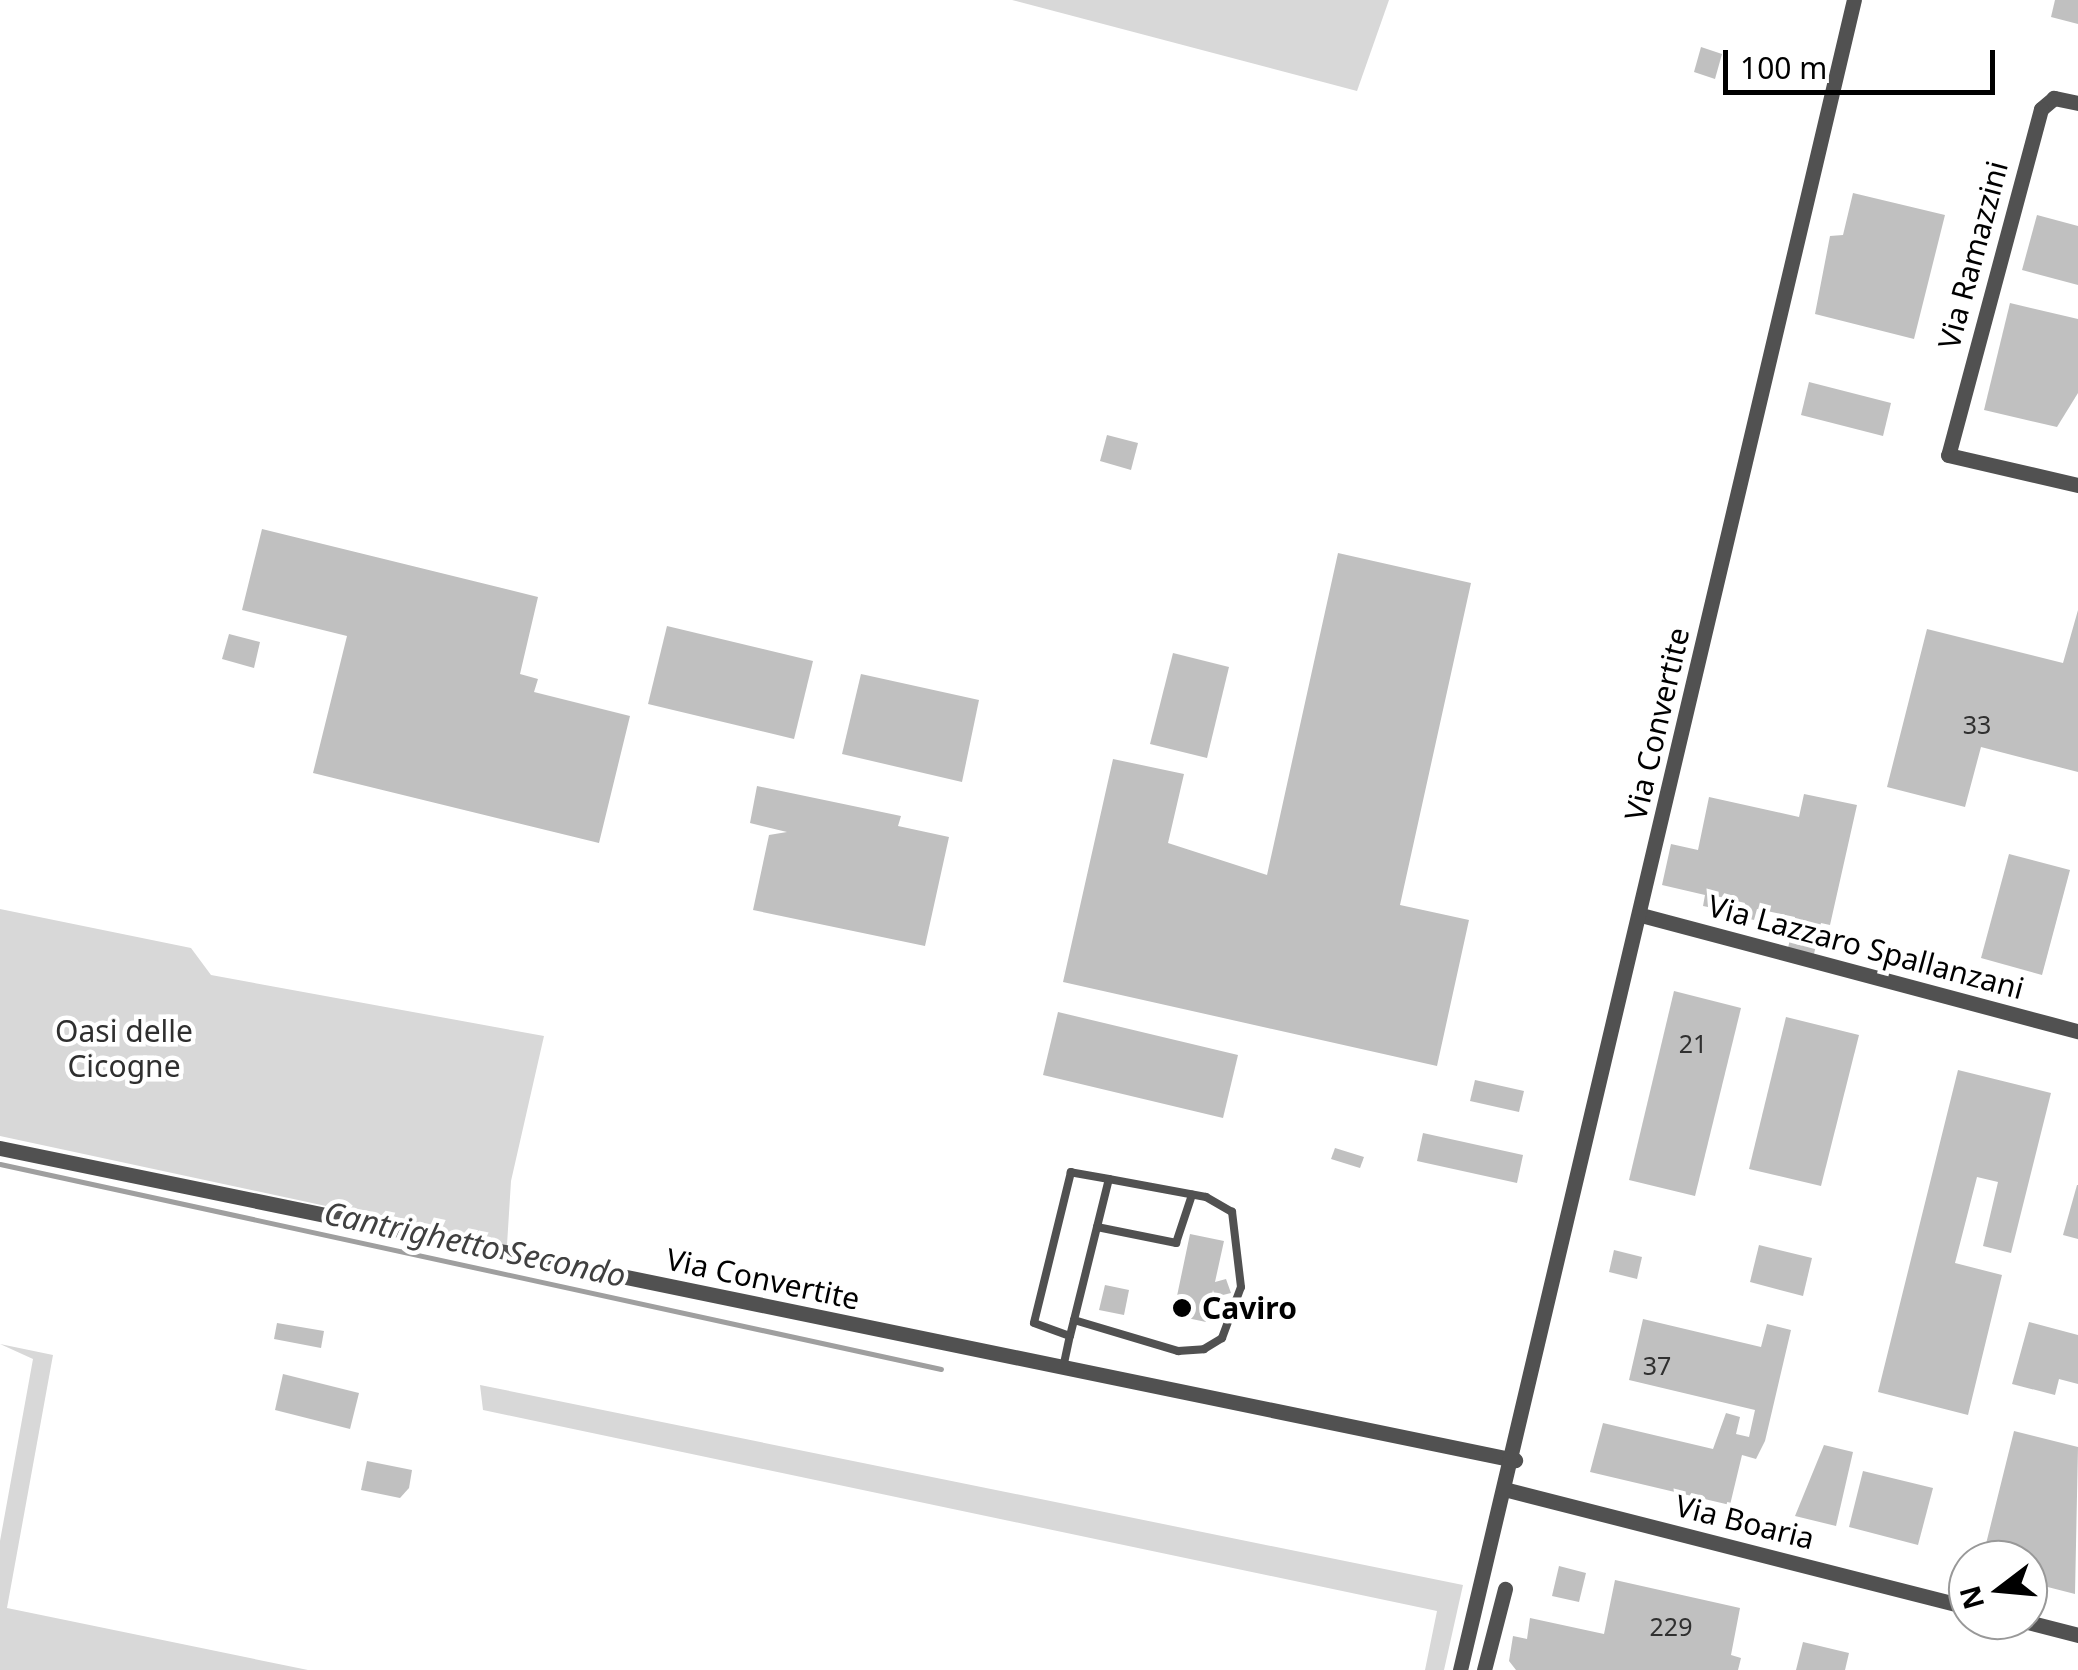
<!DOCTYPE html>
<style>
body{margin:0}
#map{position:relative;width:2078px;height:1670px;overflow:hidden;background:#fff;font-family:"Noto Sans",sans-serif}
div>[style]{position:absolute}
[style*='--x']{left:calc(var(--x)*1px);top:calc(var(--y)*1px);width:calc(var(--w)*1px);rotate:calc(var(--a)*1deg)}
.green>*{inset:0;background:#d8d8d8}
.stream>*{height:5px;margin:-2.5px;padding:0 2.5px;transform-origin:2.5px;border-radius:2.5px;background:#9f9f9f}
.building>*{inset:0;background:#c0c0c0}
.lane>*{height:8px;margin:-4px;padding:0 4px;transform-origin:4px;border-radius:4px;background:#515151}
.street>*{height:15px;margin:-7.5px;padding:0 7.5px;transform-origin:7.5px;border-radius:7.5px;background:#515151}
.dots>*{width:28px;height:28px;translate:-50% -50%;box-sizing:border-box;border:5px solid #fff;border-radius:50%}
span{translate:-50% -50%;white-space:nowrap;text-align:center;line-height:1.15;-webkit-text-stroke:9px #fff;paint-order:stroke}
.number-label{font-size:25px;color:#303030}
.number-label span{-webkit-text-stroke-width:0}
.street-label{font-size:30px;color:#000}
.park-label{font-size:30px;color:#2f2f2f}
.poi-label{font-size:30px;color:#000;font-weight:700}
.left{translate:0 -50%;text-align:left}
.water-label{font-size:32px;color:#404040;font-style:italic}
.north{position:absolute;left:1948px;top:1540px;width:100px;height:100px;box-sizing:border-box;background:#fff;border:2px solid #999;border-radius:50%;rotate:254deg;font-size:28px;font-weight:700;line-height:40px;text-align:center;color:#000}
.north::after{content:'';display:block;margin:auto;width:35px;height:45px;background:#000;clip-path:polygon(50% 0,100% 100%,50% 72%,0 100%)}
.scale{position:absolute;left:1723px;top:50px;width:272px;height:45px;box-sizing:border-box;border:5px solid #000;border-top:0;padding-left:12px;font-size:30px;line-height:35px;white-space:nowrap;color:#000;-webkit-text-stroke:8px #fff;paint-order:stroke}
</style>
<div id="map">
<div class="green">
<div style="clip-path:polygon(1012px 0,1389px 0,1357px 91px)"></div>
<div style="clip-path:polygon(0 909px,191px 948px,211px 975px,544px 1036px,511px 1181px,507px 1245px,0 1136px)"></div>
<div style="clip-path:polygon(0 1344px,53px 1355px,7px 1608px,308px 1670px,0 1670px,0 1541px,33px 1359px)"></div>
<div style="clip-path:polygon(480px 1385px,1463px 1585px,1444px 1670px,1425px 1670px,1437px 1611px,483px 1410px)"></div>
</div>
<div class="stream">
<div style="--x:0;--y:1164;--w:963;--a:12.29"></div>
</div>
<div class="building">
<div style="clip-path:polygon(2055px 0,2078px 0,2078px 24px,2051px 17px)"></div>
<div style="clip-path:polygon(1701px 47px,1722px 54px,1715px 79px,1694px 72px)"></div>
<div style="clip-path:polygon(1853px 193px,1945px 215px,1914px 339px,1815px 314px,1830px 236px,1843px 235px)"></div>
<div style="clip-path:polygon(2037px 215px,2078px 226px,2078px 285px,2022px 270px)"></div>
<div style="clip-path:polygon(2010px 303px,2078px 319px,2078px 393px,2057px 427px,1984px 410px)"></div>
<div style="clip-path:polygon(1809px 382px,1891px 403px,1883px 436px,1801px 415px)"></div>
<div style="clip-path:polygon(1107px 435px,1138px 443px,1131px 470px,1100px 461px)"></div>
<div style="clip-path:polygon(262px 529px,538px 597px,520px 674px,538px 679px,534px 692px,630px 716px,599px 843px,313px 773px,347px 636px,242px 610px)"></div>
<div style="clip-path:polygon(1338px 553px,1471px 583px,1400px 905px,1469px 920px,1437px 1066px,1063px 982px,1113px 759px,1184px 774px,1168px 843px,1267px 875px)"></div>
<div style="clip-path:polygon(2078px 610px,2078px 772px,1981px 747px,1965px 807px,1887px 787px,1927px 629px,2063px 663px)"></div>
<div style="clip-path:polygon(667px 626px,813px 661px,794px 739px,648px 704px)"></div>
<div style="clip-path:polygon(229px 634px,260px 642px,254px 668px,222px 659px)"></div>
<div style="clip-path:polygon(1173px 653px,1229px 667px,1207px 758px,1150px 744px)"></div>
<div style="clip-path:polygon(861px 674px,979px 700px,962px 782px,842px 754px)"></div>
<div style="clip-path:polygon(757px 786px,901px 816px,898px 826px,949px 837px,925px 946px,753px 910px,769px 835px,787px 832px,750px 823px)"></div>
<div style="clip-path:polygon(1804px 794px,1857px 805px,1830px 925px,1821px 923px,1814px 954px,1788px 948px,1795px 917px,1757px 909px,1754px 920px,1741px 917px,1745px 903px,1716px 896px,1713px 908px,1703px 906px,1705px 895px,1662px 885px,1671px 844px,1698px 850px,1709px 797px,1799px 817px)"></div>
<div style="clip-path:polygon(2009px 854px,2070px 870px,2042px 975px,1981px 958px)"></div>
<div style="clip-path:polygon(1674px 991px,1741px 1008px,1695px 1196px,1629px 1180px)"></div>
<div style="clip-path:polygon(1058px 1012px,1238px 1055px,1223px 1118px,1043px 1075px)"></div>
<div style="clip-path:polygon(1786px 1017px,1859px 1035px,1821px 1186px,1749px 1169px)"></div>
<div style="clip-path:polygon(1958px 1070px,2051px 1093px,2011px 1253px,1983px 1246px,1998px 1182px,1977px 1177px,1955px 1263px,2002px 1275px,1968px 1415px,1878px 1392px)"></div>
<div style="clip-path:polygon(1475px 1080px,1524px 1091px,1519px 1112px,1470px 1101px)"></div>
<div style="clip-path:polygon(1423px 1133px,1523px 1155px,1517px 1183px,1417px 1161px)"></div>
<div style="clip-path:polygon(1335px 1148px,1364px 1157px,1360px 1168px,1331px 1159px)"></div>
<div style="clip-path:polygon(2077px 1185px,2078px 1185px,2078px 1239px,2063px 1235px)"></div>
<div style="clip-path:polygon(1190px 1234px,1224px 1241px,1215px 1282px,1226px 1279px,1231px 1293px,1215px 1297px,1213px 1290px,1206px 1322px,1173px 1315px)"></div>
<div style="clip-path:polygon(1759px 1245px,1812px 1258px,1803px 1296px,1750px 1282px)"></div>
<div style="clip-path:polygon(1614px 1250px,1642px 1257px,1637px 1279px,1609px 1272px)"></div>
<div style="clip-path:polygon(1105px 1285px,1129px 1290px,1124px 1315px,1099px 1310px)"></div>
<div style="clip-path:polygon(1643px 1319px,1761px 1347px,1767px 1324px,1791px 1330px,1765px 1441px,1756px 1459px,1742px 1455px,1730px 1505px,1590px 1472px,1603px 1423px,1713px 1449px,1726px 1413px,1740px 1417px,1736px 1434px,1749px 1437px,1755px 1410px,1629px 1380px)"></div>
<div style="clip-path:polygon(2029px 1322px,2078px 1335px,2078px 1384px,2059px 1379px,2055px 1395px,2012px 1384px)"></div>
<div style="clip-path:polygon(277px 1323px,324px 1331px,321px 1348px,274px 1339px)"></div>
<div style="clip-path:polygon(283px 1374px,359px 1393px,350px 1429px,275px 1410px)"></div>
<div style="clip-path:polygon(2014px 1431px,2078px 1447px,2075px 1594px,2028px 1582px,2028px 1560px,1982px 1560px)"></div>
<div style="clip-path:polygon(1824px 1445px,1853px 1452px,1836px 1526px,1795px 1516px)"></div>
<div style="clip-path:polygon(367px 1461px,412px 1470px,409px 1488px,400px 1498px,361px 1490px)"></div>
<div style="clip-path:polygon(1863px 1471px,1933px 1488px,1918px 1545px,1849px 1527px)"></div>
<div style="clip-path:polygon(1559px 1566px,1586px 1573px,1579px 1602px,1552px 1596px)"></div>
<div style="clip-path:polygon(1615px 1580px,1740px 1608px,1731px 1655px,1741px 1658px,1738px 1670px,1516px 1670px,1509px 1661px,1513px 1636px,1527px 1639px,1530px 1618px,1604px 1634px)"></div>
<div style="clip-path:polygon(1803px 1642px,1849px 1653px,1845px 1670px,1796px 1670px)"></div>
</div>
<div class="lane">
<div style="--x:1097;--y:1227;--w:81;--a:11.4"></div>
<div style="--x:1176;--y:1243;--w:51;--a:-71.6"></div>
<div style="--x:1074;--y:1320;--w:109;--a:16.6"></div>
<div style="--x:1178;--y:1351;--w:26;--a:-4"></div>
<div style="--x:1204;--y:1349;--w:21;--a:-31"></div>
<div style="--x:1222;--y:1338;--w:54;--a:-69.6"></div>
<div style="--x:1241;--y:1287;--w:76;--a:-96.8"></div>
<div style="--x:1232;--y:1212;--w:30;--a:-150"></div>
<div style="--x:1206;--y:1197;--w:99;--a:-169.5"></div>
<div style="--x:1063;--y:1368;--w:33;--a:-78"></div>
<div style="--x:1070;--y:1336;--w:16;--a:-76"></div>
<div style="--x:1074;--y:1320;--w:145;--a:-76.1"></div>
<div style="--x:1109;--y:1179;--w:39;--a:-170"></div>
<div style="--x:1071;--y:1172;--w:155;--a:103.8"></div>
<div style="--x:1034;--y:1323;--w:38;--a:20"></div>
</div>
<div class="street">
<div style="--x:2078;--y:103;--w:25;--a:-168"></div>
<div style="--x:2054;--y:98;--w:17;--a:140"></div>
<div style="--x:2041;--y:109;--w:358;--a:105"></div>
<div style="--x:1948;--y:455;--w:133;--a:13"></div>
<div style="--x:1641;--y:915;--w:452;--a:14.9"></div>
<div style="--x:0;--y:1148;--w:1547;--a:11.64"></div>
<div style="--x:1508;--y:1490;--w:475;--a:14.3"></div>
<div style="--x:2020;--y:1620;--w:60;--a:14.5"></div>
<div style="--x:1460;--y:1670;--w:1716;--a:-76.73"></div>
<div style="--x:1484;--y:1670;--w:84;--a:-75.5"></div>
</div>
<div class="dots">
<div style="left:1182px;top:1308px;background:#000"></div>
</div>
<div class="number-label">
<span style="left:1977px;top:724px">33</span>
<span style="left:1693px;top:1043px">21</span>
<span style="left:1657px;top:1365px">37</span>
<span style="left:1671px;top:1626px">229</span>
</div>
<div class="street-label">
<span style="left:1973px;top:255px;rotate:-75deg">Via Ramazzini</span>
<span style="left:1657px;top:724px;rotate:-77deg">Via Convertite</span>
<span style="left:1866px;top:947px;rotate:15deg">Via Lazzaro Spallanzani</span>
<span style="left:763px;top:1279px;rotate:12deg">Via Convertite</span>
<span style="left:1745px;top:1522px;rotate:14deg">Via Boaria</span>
</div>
<div class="park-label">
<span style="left:124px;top:1048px">Oasi delle<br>Cicogne</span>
</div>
<div class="poi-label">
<span class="left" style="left:1202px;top:1308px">Caviro</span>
</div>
<div class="water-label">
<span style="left:475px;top:1244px;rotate:12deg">Cantrighetto Secondo</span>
</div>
<div class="north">N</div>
<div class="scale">100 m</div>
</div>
